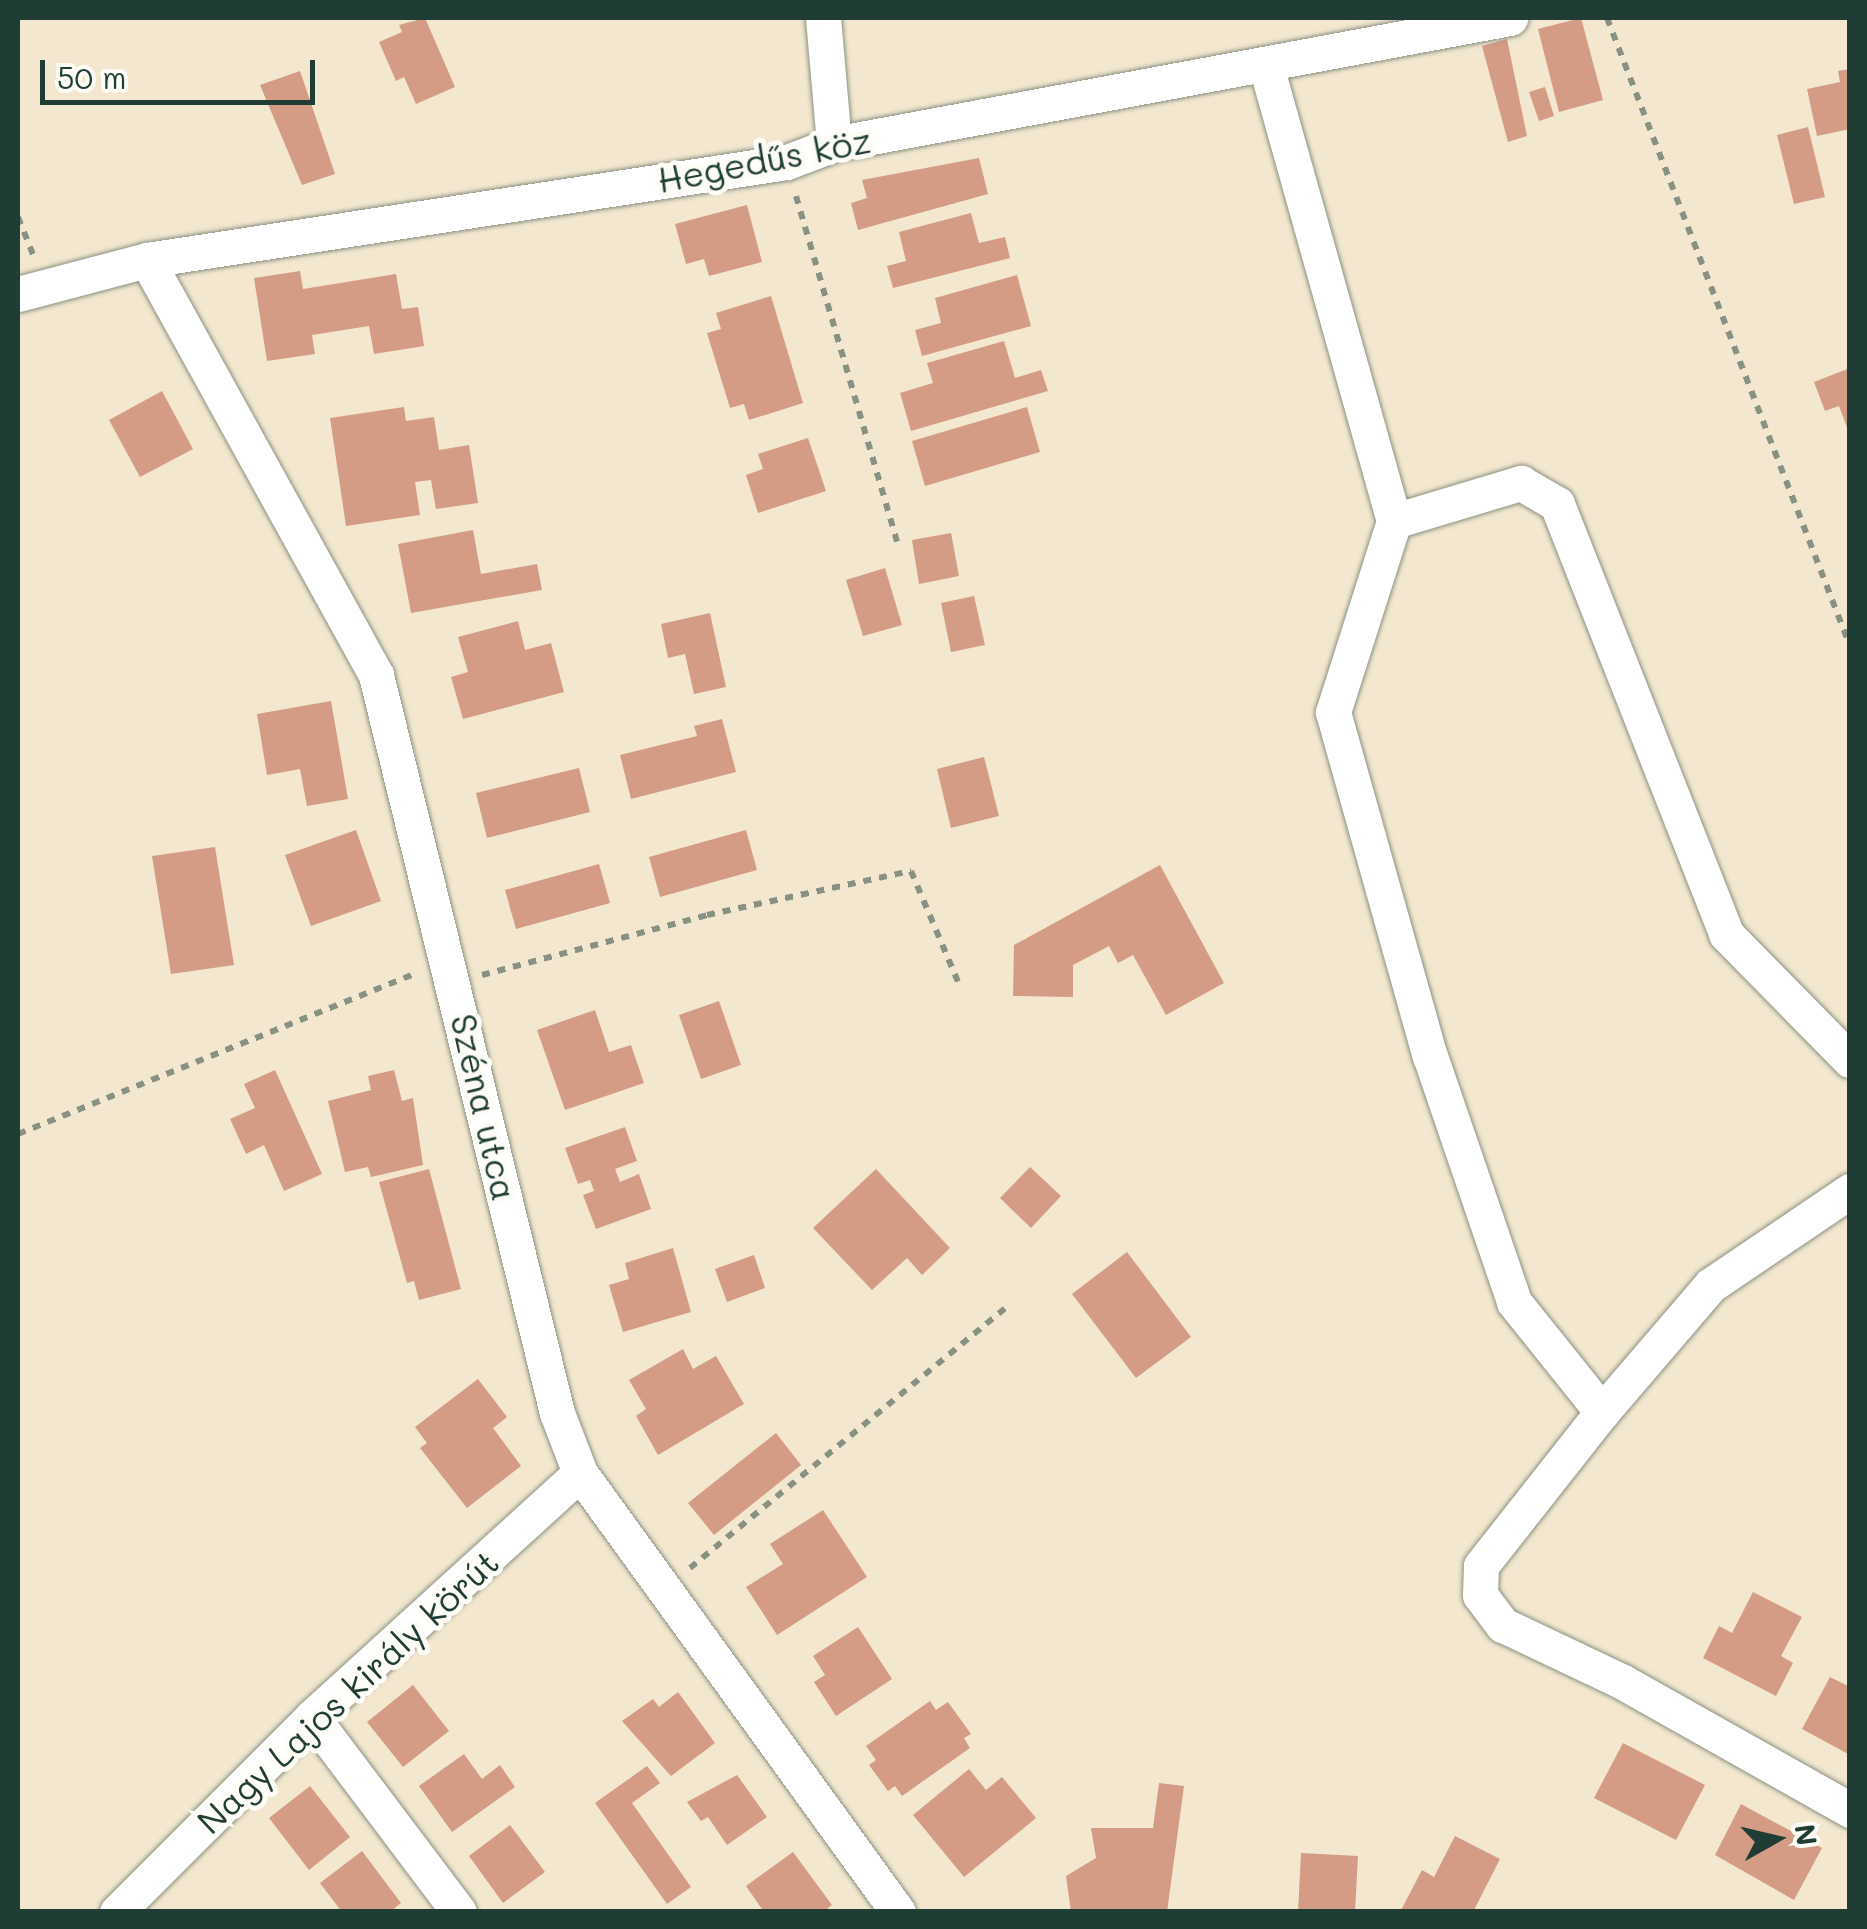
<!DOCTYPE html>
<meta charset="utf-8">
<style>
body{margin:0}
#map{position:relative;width:1867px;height:1929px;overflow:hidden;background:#f3e7cf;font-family:Mali,sans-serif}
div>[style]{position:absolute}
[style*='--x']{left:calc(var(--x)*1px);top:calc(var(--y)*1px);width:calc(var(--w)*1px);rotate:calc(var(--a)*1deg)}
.building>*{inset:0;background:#d49b85}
.path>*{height:6px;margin-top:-3px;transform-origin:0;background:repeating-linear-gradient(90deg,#899282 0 8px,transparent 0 16px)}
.roads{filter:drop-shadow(0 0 2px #899282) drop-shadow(0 0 2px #899282)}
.minor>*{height:35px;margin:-17.5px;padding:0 17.5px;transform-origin:17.5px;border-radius:17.5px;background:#fff}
span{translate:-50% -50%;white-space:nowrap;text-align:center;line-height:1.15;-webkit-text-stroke:10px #fdfcf7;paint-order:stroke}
.street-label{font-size:35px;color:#1f3d34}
.frame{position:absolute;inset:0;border:20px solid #1f3d34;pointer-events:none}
.north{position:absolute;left:1727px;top:1789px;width:100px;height:100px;-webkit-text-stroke:8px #fdfcf7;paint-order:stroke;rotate:82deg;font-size:28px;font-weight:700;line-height:40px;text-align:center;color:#1f3d34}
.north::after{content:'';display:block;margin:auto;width:35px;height:45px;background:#1f3d34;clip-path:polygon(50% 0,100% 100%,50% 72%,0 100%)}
.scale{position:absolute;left:40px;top:60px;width:275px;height:45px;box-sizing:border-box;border:5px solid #1f3d34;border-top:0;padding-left:12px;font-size:30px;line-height:35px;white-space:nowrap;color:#1f3d34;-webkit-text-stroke:8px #fdfcf7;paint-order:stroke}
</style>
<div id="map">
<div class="building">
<div style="clip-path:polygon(425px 18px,455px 87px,416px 104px,404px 77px,396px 81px,379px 42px,402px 32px,399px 25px)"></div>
<div style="clip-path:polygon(1581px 18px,1603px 100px,1559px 112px,1538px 29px)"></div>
<div style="clip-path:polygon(1507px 39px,1527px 136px,1508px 142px,1482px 46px)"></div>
<div style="clip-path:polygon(1850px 69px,1850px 129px,1817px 136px,1807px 89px,1840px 82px,1838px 71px)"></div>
<div style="clip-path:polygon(300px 71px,335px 174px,302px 185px,260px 85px)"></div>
<div style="clip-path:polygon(1545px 87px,1554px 116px,1539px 121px,1529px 92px)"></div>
<div style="clip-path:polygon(1808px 127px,1825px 197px,1794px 204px,1777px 135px)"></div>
<div style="clip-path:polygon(979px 158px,988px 194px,858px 230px,851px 203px,867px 198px,862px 180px)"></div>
<div style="clip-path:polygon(747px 205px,762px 262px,709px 276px,704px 259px,686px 264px,675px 224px)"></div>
<div style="clip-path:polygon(971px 213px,979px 243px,1005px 237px,1010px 258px,893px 288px,887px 266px,906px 261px,899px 232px)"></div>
<div style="clip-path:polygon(300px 271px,303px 289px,396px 274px,402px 309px,418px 307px,424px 346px,374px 354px,369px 326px,312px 335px,315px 354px,267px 361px,254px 278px)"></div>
<div style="clip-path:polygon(1017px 275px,1031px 326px,922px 356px,915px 330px,941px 323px,935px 298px)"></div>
<div style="clip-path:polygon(771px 296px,803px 403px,749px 420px,744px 404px,730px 408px,707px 333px,721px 329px,716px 313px)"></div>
<div style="clip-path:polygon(1004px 341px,1015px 378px,1041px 370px,1048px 391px,911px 431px,900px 393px,933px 383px,927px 363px)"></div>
<div style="clip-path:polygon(1850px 368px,1850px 433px,1849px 433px,1839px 406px,1825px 411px,1814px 382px)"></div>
<div style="clip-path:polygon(162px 391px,193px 449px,140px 477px,109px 420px)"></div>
<div style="clip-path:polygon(404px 407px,406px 421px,434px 417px,439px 450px,469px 445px,478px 503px,436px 509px,431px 480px,415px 482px,420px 515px,346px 526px,330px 418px)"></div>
<div style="clip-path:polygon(1027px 407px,1040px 452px,925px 486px,912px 441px)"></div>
<div style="clip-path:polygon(808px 438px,826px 491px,758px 513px,746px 475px,763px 469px,758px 454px)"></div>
<div style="clip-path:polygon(473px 530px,481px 574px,537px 564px,542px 590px,411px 613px,398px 544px)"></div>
<div style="clip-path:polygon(951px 533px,959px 576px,919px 584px,912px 540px)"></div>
<div style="clip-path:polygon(885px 568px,902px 625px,863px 636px,846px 580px)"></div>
<div style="clip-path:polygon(974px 596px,985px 645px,951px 652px,941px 603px)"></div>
<div style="clip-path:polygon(710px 613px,726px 687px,694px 694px,685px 654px,668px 658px,661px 624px)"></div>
<div style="clip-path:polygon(518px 621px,525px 650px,551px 643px,564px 692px,463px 719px,451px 677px,468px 672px,458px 637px)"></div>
<div style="clip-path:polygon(331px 701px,348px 799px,307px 806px,300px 769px,267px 775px,257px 714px)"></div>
<div style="clip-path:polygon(722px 719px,736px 772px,631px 799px,620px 755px,697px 736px,694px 726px)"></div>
<div style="clip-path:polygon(984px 757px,999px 816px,951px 828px,937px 769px)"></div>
<div style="clip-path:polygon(579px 768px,590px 812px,487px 838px,476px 793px)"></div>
<div style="clip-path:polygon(356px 830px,381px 901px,311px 926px,285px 855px)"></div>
<div style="clip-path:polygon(746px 830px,757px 870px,660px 897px,649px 857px)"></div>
<div style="clip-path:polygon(215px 847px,234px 965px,171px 974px,152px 856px)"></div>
<div style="clip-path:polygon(599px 864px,610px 903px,516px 929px,505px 890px)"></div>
<div style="clip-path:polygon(1160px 865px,1224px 983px,1166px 1015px,1133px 955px,1118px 963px,1109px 946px,1073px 965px,1073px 997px,1013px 996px,1014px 945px)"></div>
<div style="clip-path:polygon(719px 1001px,741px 1065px,701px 1079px,679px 1015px)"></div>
<div style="clip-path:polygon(595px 1010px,609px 1052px,631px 1045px,644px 1083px,565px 1110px,537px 1030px)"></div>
<div style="clip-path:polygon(275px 1070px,322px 1174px,284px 1191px,264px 1145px,246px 1154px,230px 1119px,255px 1108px,244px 1084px)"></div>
<div style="clip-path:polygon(394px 1070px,402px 1101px,413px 1098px,423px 1165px,371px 1177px,368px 1167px,345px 1172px,328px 1101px,371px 1090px,368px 1076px)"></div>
<div style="clip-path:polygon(625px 1127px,637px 1161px,615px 1169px,620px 1182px,639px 1174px,651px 1209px,596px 1229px,583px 1195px,594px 1191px,590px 1180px,578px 1184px,565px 1148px)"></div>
<div style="clip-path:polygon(1030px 1167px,1061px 1196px,1031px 1228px,1000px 1198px)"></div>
<div style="clip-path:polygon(429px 1169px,461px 1289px,419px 1300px,414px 1281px,407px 1283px,379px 1182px)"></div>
<div style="clip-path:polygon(876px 1169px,950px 1248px,922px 1275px,907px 1258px,872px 1290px,813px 1228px)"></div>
<div style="clip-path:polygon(673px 1248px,691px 1312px,623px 1332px,609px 1285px,629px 1279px,625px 1263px)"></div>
<div style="clip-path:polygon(1127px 1252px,1191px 1337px,1136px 1378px,1072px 1294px)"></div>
<div style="clip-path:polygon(754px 1255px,765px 1288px,727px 1302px,715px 1269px)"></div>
<div style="clip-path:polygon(683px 1349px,693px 1369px,716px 1356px,744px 1404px,658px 1455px,636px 1416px,646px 1409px,629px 1380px)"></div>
<div style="clip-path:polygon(478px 1379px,507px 1417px,493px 1428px,521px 1466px,467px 1508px,420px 1448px,427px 1443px,415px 1427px)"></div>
<div style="clip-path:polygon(776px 1433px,801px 1465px,714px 1535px,688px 1503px)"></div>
<div style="clip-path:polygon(823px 1510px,867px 1577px,777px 1635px,746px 1587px,783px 1564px,770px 1544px)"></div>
<div style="clip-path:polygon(1753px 1592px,1802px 1617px,1781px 1656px,1793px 1663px,1776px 1696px,1703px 1658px,1719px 1626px,1732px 1633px)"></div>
<div style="clip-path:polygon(858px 1627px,892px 1679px,836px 1716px,814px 1682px,825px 1675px,813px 1656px)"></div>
<div style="clip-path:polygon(1830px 1677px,1850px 1687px,1850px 1755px,1802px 1729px)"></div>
<div style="clip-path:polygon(413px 1685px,449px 1731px,403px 1767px,367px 1722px)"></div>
<div style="clip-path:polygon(678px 1692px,715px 1743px,671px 1776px,622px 1721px,653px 1699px,659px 1707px)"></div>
<div style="clip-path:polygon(930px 1701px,936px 1710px,948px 1702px,971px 1734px,964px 1738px,970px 1748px,902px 1796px,895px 1786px,888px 1791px,869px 1765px,876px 1760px,866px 1746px)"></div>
<div style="clip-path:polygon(1623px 1743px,1705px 1785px,1676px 1840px,1594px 1798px)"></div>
<div style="clip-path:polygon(464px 1754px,482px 1779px,500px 1765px,515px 1787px,452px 1832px,419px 1786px)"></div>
<div style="clip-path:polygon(647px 1766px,660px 1783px,632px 1803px,691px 1887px,667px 1904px,595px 1803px)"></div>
<div style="clip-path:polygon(969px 1769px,986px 1790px,1002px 1777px,1036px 1818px,964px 1877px,913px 1815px)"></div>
<div style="clip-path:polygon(737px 1775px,767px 1817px,727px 1845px,708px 1817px,701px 1821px,687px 1802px)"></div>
<div style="clip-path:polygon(1159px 1783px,1184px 1786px,1167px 1912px,1071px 1912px,1066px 1876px,1096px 1858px,1091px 1828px,1153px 1828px)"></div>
<div style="clip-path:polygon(310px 1786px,350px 1837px,309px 1870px,269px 1818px)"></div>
<div style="clip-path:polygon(1741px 1804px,1822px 1848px,1794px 1900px,1715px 1855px)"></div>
<div style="clip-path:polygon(510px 1825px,545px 1872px,503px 1903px,469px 1856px)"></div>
<div style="clip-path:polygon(1455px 1836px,1500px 1859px,1473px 1912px,1400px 1912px,1422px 1870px,1434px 1877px)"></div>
<div style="clip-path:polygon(362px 1851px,401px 1903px,390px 1912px,342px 1912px,320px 1883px)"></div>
<div style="clip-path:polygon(793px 1852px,832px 1905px,823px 1912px,764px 1912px,746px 1886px)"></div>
<div style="clip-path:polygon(1301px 1853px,1358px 1856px,1355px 1912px,1298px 1912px)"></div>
</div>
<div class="path">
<div style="--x:1607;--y:18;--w:673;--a:68.85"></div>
<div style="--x:796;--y:196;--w:364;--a:73.7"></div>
<div style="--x:18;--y:217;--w:43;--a:68.2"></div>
<div style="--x:482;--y:975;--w:233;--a:-14.9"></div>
<div style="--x:707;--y:915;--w:209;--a:-12.2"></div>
<div style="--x:911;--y:871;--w:123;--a:67"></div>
<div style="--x:18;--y:1134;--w:428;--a:-22"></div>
<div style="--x:690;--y:1568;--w:408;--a:-39.5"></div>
</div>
<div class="roads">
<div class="minor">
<div style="--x:823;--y:18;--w:126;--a:85"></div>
<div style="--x:1266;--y:66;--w:473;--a:74.3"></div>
<div style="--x:1394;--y:521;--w:201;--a:107.7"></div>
<div style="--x:1333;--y:712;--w:357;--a:74.3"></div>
<div style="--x:1430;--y:1056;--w:260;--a:71.1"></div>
<div style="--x:1514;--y:1302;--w:141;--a:51.3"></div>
<div style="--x:1602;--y:1412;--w:167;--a:-49.4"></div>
<div style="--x:1711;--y:1285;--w:168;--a:-34.1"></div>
<div style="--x:147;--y:260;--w:474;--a:61.1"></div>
<div style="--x:376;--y:675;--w:760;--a:76.22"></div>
<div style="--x:557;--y:1413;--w:64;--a:69"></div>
<div style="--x:580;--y:1473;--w:542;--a:54.08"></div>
<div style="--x:18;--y:294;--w:133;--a:-14.8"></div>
<div style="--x:147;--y:260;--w:647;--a:-8.71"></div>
<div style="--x:787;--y:162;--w:50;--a:-21"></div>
<div style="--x:834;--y:144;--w:688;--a:-10.56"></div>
<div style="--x:1394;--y:521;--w:133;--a:-16.7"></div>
<div style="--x:1521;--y:483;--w:42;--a:30.3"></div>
<div style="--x:1557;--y:504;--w:462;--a:68.5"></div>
<div style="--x:1726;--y:934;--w:177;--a:45.5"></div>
<div style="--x:1602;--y:1412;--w:196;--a:128.2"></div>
<div style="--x:1481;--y:1566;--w:29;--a:92"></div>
<div style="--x:1480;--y:1595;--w:38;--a:53"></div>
<div style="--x:1503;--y:1625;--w:133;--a:25.4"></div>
<div style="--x:1623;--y:1682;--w:261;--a:29.4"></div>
<div style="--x:312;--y:1717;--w:244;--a:53"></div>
<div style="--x:117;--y:1912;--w:276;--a:-45"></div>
<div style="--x:312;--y:1717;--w:362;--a:-42.3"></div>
</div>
</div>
<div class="street-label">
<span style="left:764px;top:159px;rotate:-11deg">Hegedűs köz</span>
<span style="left:485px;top:1107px;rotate:77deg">Széna utca</span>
<span style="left:347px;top:1691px;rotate:-43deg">Nagy Lajos király körút</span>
</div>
<div class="frame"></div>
<div class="north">N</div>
<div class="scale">50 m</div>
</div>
